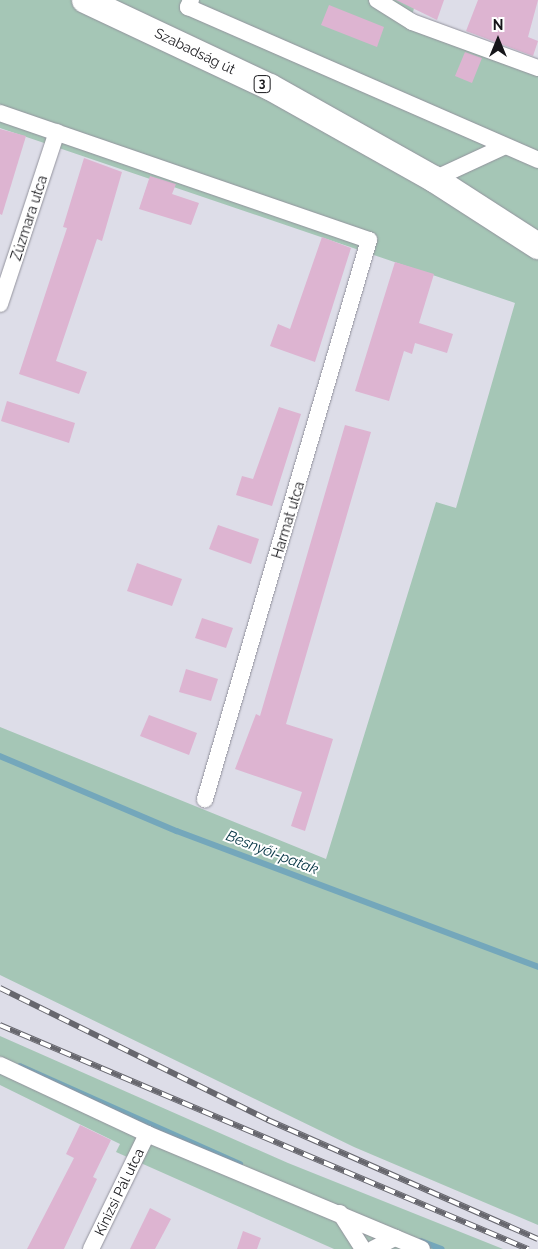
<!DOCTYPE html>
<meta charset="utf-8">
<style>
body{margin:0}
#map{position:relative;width:538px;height:1249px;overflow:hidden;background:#dddde8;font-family:Raleway,sans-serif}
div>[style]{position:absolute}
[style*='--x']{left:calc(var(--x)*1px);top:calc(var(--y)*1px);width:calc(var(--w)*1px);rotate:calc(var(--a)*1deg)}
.green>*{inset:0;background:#a5c6b6}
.stream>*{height:5.5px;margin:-2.75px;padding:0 2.75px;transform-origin:2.75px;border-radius:2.75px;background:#74a7bb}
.building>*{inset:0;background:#ddb4d1}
.roads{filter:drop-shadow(0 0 1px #93939d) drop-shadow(0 0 1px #93939d)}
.minor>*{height:16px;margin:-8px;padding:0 8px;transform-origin:8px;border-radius:8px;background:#fff}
.primary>*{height:26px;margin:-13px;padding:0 13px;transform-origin:13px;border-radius:13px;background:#fff}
.rail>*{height:5.5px;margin-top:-2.75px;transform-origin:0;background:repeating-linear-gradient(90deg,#fff 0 11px,#67676e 0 22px);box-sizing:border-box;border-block:1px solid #67676e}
span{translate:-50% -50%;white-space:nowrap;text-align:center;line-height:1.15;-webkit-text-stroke:4px #fff;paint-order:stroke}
.shield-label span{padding:1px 4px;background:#fff;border:1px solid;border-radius:4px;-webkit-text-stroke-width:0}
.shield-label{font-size:12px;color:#16161a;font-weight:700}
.street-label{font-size:14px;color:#16161a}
.water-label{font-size:15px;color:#013140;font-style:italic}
.north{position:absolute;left:473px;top:15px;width:50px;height:50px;-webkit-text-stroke:4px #fff;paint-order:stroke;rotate:0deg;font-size:14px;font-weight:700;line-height:20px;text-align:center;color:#16161a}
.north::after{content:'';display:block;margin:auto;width:18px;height:22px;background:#16161a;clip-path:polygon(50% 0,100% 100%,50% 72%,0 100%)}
</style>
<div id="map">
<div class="green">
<div style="clip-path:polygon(0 0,416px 0,412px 16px,538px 61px,538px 1225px,354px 1147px,0 975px,0 727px,326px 859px,436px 502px,456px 508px,515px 303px,0 128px)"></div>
<div style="clip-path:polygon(0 1036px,288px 1163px,503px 1249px,334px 1249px,116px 1152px,120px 1144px,0 1085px)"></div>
</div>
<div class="stream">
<div style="--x:0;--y:756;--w:192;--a:23"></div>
<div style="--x:177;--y:831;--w:386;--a:20.6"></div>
<div style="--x:20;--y:1066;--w:241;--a:24"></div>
<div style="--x:421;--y:1241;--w:22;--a:21"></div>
</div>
<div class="building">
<div style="clip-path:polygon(396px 0,444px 0,437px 20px)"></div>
<div style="clip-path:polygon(478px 0,538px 0,528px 37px,538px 41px,533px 56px,466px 31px)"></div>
<div style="clip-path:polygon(329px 5px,384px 27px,377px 47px,321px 25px)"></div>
<div style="clip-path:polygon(465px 52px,482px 58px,472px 83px,455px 76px)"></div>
<div style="clip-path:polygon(0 129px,26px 136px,2px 215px,0 214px)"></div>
<div style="clip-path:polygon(84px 158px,122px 172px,102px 241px,97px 239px,56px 361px,87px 372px,79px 394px,19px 374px,67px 228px,63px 227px)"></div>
<div style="clip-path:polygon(150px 176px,176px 184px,172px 194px,199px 203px,191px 225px,139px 209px)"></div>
<div style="clip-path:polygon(322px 237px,351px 248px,315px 362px,270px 346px,278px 324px,290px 329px)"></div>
<div style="clip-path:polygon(395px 262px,434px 274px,419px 323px,453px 334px,447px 353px,415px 343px,412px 354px,404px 351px,389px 401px,355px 391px)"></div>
<div style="clip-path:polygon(7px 401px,75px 423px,69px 443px,1px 421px)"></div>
<div style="clip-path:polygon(279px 407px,301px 414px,272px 506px,236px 495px,242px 476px,253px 479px)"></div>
<div style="clip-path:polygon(345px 425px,371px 432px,286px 724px,333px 739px,305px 831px,291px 826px,302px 792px,235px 769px,256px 714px,260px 716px)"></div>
<div style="clip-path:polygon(218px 525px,259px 539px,251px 564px,209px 549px)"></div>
<div style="clip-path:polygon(137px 563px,182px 579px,172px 606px,127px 591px)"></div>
<div style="clip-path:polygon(202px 618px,233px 628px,226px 648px,195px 638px)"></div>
<div style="clip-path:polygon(186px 669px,218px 679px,211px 701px,179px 692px)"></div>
<div style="clip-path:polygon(149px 715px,197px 733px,189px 755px,140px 736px)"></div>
<div style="clip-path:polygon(80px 1125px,111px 1140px,93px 1177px,97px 1179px,64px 1249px,27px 1249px,74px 1158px,66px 1154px)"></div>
<div style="clip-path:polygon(150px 1208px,171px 1219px,155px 1249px,130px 1249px)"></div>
<div style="clip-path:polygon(243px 1231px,261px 1238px,257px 1249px,237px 1249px)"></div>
</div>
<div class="roads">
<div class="minor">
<div style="--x:191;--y:0;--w:8;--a:113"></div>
<div style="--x:188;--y:7;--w:382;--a:23.6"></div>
<div style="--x:377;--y:0;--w:41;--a:32.2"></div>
<div style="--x:412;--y:22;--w:134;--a:20.1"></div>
<div style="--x:0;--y:113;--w:390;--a:19"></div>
<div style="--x:369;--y:240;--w:583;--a:106.35"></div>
<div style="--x:434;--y:179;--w:78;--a:-24.9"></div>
<div style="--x:0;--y:304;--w:181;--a:-71.7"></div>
<div style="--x:0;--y:1065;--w:162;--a:25.1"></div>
<div style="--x:147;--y:1134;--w:298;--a:22.7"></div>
<div style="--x:340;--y:1213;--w:43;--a:57.4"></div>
<div style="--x:91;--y:1249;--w:128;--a:-64"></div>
<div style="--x:373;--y:1249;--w:25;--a:-27"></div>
</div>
<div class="primary">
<div style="--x:85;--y:0;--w:204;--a:25.2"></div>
<div style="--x:270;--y:87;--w:188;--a:29.3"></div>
<div style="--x:434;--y:179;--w:124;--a:32.8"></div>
</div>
</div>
<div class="rail">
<div style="--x:0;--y:988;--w:299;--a:26.2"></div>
<div style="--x:268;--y:1120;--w:295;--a:23.8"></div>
<div style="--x:0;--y:1025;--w:574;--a:22.99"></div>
</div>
<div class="shield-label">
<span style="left:262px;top:84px">3</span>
</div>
<div class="street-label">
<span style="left:195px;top:51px;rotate:26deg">Szabadság út</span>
<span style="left:29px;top:218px;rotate:-72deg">Zúzmara utca</span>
<span style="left:288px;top:520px;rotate:-73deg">Harmat utca</span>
<span style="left:119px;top:1192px;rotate:-64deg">Kinizsi Pál utca</span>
</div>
<div class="water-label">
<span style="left:272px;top:853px;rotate:21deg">Besnyői-patak</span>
</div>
<div class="north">N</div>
</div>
